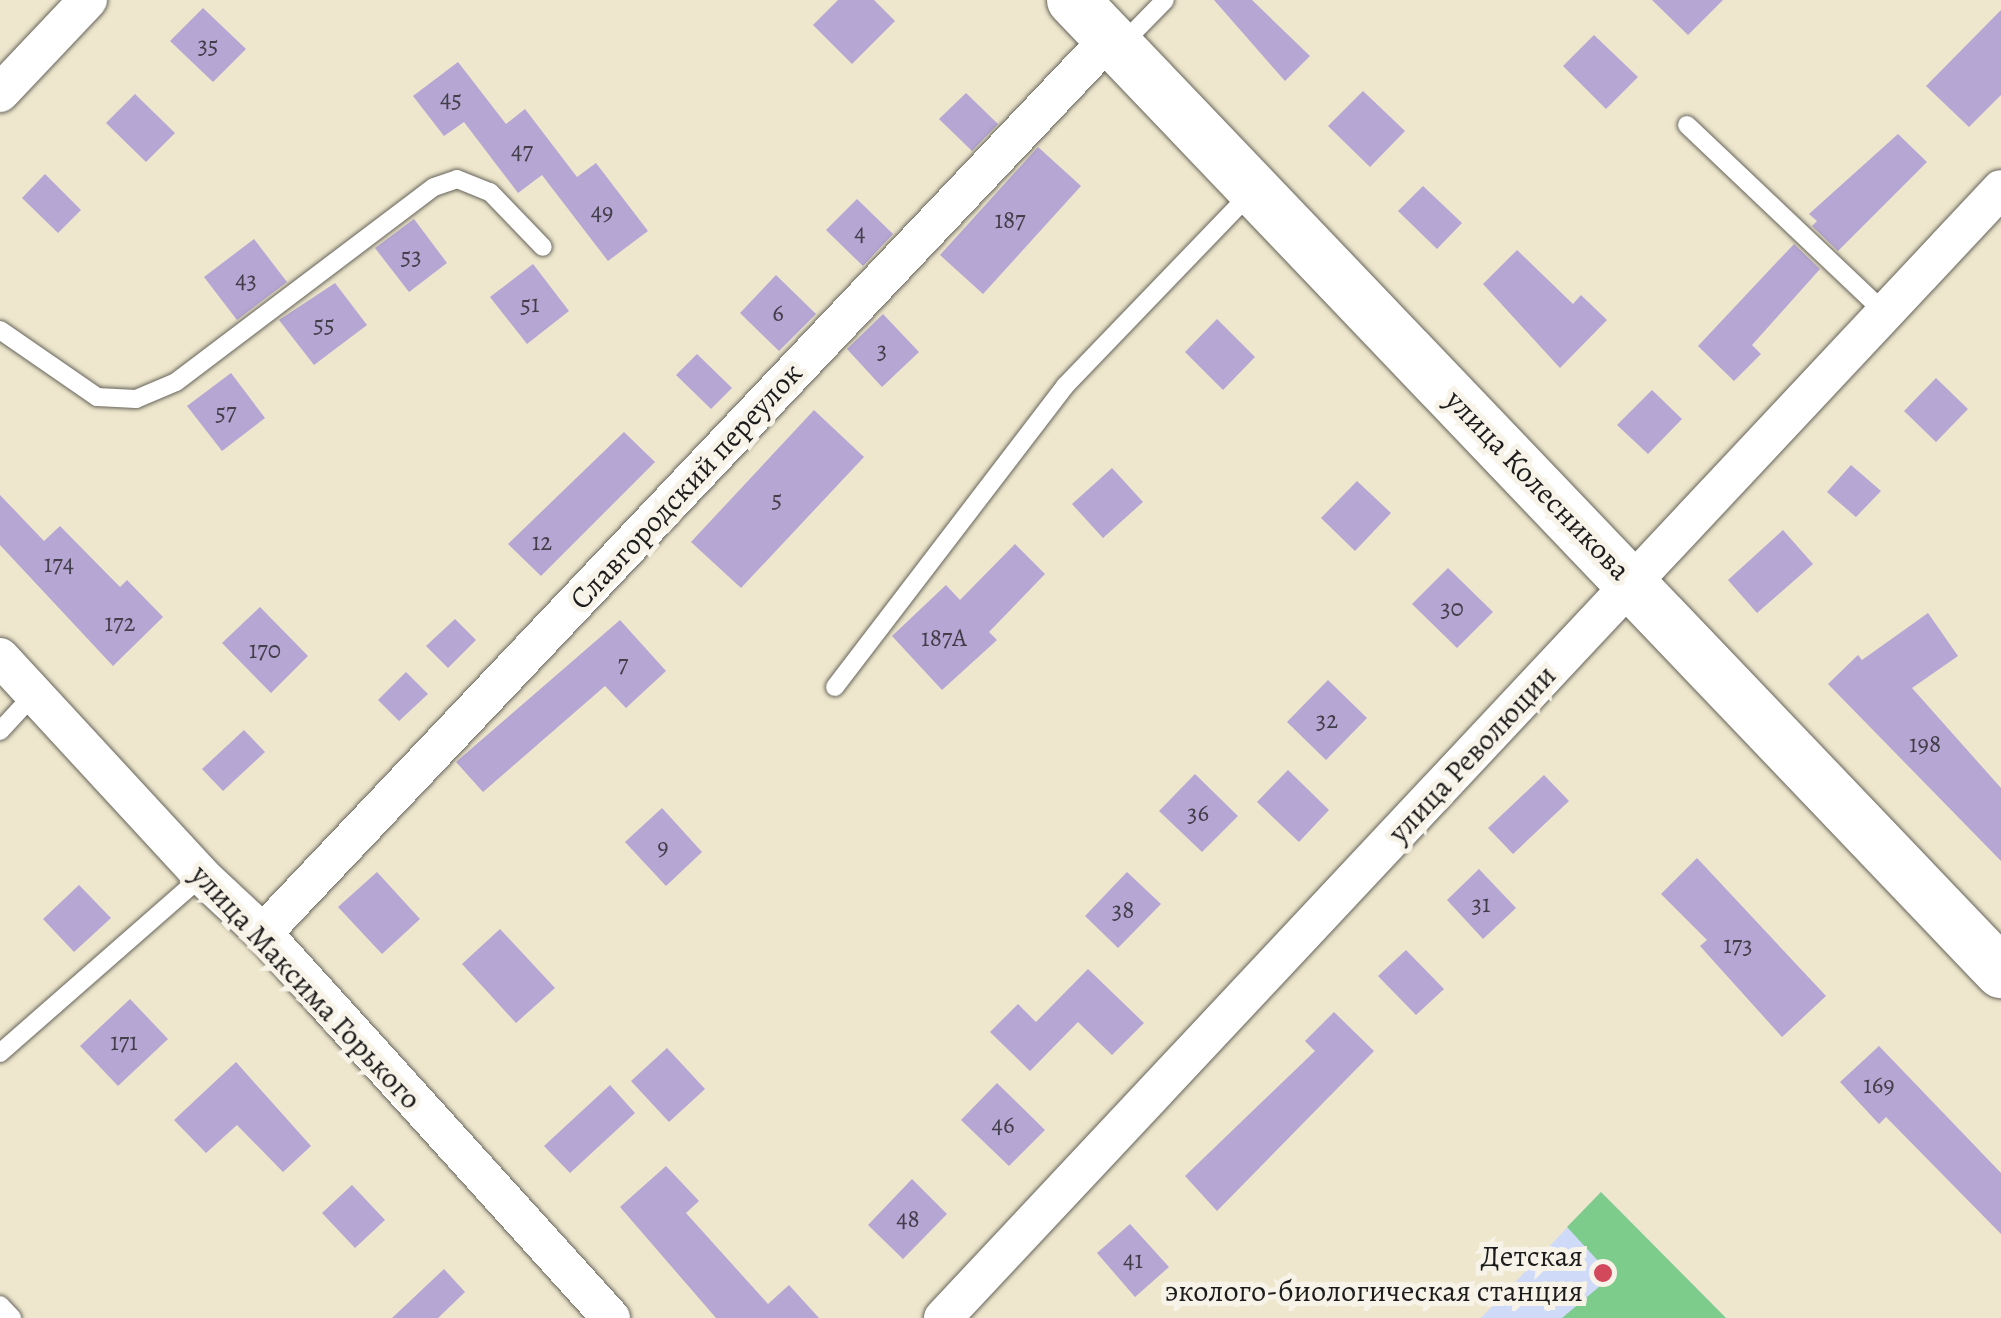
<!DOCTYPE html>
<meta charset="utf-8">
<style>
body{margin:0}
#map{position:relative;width:2001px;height:1318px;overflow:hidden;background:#eee7cd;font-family:Alegreya,serif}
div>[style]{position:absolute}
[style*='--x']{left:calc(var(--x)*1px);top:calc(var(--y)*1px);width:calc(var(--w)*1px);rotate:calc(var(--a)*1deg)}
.built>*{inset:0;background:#cfdaf9}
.green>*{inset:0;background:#7dcc8c}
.building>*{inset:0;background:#b5a6d4}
.roads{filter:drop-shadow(0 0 2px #66635a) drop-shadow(0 0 2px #66635a)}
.lane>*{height:18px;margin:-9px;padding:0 9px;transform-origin:9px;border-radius:9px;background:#fff}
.street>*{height:38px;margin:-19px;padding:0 19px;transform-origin:19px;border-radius:19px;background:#fff}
.secondary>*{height:52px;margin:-26px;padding:0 26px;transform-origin:26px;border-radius:26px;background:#fff}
.dots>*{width:28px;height:28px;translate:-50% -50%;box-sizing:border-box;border:5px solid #f7f3e8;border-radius:50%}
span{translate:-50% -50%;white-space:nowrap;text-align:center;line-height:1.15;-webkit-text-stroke:10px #f7f3e8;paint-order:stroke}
.number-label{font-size:25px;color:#423e4a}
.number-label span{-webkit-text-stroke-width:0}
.street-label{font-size:30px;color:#1c1c1c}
.poi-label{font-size:30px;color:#1c1c1c}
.right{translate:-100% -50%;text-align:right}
</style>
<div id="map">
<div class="built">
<div style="clip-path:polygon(1601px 1192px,1726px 1318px,1481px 1318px)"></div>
</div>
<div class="green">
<div style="clip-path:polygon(1601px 1192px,1726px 1318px,1562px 1318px,1612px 1276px,1567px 1227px)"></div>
</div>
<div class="building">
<div style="clip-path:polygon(838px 0,874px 0,895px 21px,852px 64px,813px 25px)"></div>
<div style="clip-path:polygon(1214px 0,1252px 0,1310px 56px,1285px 81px)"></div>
<div style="clip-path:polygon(1652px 0,1723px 0,1688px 35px)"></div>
<div style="clip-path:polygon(203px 8px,246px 49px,213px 82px,170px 41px)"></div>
<div style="clip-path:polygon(2001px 10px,2001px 95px,1969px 127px,1926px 86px)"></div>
<div style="clip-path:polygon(1594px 35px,1638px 77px,1606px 109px,1563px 66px)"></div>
<div style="clip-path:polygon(458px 62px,506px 124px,525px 109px,577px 177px,596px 163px,648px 231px,608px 261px,542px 175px,518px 193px,464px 122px,444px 136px,413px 96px)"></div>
<div style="clip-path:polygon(1363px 91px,1405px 131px,1370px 167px,1328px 126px)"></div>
<div style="clip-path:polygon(966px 93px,998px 124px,972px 151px,939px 119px)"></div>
<div style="clip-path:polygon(135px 94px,175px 133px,146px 162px,106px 123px)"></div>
<div style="clip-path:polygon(1898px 134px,1927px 162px,1838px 251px,1812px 226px,1817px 221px,1809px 214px)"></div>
<div style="clip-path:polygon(1038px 147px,1081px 186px,983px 294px,940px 255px)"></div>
<div style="clip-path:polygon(45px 174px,81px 210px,58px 233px,22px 198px)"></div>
<div style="clip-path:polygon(1423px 186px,1462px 223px,1437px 249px,1398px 211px)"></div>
<div style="clip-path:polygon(857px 199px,893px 234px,863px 266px,826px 230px)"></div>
<div style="clip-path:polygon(414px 219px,447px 263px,409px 292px,375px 248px)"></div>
<div style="clip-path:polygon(254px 239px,287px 282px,237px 320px,204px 277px)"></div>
<div style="clip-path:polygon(1794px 244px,1820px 269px,1752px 345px,1761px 354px,1734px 381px,1698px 346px)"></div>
<div style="clip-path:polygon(1517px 250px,1573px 304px,1581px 295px,1607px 320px,1560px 368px,1483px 284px)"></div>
<div style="clip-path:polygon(533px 264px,569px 311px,527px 344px,490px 297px)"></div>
<div style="clip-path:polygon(776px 275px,816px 314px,779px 351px,740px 313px)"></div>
<div style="clip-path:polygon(335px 283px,367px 325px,314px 365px,279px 320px)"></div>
<div style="clip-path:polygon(883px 314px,919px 352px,882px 387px,847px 349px)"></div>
<div style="clip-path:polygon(1217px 319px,1255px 357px,1223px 390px,1185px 352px)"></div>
<div style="clip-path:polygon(697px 354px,732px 388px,711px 409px,676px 375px)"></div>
<div style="clip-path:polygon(231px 373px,265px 418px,222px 451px,187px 406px)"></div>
<div style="clip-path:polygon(1936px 378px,1968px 409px,1936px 442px,1904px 411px)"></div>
<div style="clip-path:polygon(1652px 390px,1682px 419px,1648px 454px,1617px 425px)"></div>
<div style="clip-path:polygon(814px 410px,864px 457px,741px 588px,691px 542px)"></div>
<div style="clip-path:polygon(624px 432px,655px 462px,541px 576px,508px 544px)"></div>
<div style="clip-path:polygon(1851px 465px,1881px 491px,1856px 517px,1827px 492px)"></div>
<div style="clip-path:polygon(1112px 468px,1143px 502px,1103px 538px,1072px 504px)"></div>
<div style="clip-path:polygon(1357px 481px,1391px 513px,1355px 551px,1321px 518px)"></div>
<div style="clip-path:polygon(0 495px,44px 541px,60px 526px,120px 587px,127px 580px,163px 617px,113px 666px,0 545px)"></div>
<div style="clip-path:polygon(1783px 530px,1813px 564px,1757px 613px,1728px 580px)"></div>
<div style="clip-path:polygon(1015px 544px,1045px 574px,989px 632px,997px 640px,942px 690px,892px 636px,946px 585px,960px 600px)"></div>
<div style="clip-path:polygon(1448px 568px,1493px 612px,1457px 648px,1412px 604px)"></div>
<div style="clip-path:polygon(260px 607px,308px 656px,271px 693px,222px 643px)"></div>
<div style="clip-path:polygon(1928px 613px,1958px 656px,1912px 688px,2001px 788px,2001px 861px,1828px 684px,1858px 655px,1862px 660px)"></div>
<div style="clip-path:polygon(455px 619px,476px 640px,448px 668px,426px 646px)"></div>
<div style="clip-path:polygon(620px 620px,666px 671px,626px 708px,605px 686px,483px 792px,456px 762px)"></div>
<div style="clip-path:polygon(406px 672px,428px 694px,399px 721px,378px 700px)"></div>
<div style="clip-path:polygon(1328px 680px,1367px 718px,1326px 760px,1287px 722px)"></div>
<div style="clip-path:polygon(244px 730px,265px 752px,223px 791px,202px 769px)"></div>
<div style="clip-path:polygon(1288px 770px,1329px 810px,1299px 842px,1257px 802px)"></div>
<div style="clip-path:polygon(1195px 774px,1238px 816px,1202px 852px,1159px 811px)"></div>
<div style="clip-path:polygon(1544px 775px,1569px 801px,1513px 854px,1488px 828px)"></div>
<div style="clip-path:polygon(662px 808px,702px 852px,666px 886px,625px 842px)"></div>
<div style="clip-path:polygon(1697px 858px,1826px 996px,1782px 1037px,1700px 946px,1707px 940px,1661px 894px)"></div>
<div style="clip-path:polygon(1479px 869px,1516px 908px,1483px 939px,1447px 900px)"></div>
<div style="clip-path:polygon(377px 872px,420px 919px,382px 954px,338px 907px)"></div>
<div style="clip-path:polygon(1127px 872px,1161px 904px,1118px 948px,1085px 916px)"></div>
<div style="clip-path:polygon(79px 885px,111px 918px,74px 952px,43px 919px)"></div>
<div style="clip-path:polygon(500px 929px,555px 988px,516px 1023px,462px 964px)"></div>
<div style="clip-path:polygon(1406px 950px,1444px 989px,1416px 1015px,1378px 976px)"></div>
<div style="clip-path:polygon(1088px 969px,1144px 1023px,1112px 1055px,1078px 1022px,1030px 1071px,990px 1032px,1018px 1004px,1036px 1022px)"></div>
<div style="clip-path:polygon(130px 999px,168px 1039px,118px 1086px,80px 1046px)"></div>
<div style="clip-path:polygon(1334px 1012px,1374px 1051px,1217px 1211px,1185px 1176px,1315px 1051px,1305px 1041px)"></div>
<div style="clip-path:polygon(1879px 1046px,2001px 1173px,2001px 1234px,1886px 1117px,1879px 1124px,1840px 1082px)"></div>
<div style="clip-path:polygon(667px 1048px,705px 1089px,669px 1122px,631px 1081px)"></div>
<div style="clip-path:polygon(236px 1062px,311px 1146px,283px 1172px,237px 1125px,206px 1153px,174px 1120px)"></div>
<div style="clip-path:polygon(997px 1083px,1045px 1130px,1009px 1166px,961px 1120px)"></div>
<div style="clip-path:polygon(610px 1085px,635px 1113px,570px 1173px,544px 1146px)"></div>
<div style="clip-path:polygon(666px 1166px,699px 1201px,686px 1213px,768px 1304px,789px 1285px,819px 1318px,716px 1318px,620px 1207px)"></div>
<div style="clip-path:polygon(912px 1179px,947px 1214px,903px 1259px,868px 1225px)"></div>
<div style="clip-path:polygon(352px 1185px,385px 1220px,355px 1248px,322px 1213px)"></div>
<div style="clip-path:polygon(1130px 1224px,1169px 1267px,1135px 1297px,1097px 1253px)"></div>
<div style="clip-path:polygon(444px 1269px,465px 1292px,438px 1318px,392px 1318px)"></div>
</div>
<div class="roads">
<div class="lane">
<div style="--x:1120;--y:46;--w:64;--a:-45.6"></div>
<div style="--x:1687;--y:125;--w:273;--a:43.5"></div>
<div style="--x:0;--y:330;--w:118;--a:34.6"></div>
<div style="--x:97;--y:397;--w:39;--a:3"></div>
<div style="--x:136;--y:399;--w:43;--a:-23"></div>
<div style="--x:176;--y:382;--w:323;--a:-37.1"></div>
<div style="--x:434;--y:187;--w:24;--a:-19"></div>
<div style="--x:457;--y:179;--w:35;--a:22"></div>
<div style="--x:490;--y:192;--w:76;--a:46.1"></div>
<div style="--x:835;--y:687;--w:379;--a:-52.6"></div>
<div style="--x:1065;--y:386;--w:267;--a:-46.1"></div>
<div style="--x:0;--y:731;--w:50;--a:-47.4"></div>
<div style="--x:0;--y:1053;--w:269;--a:-41.2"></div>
<div style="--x:0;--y:1305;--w:18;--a:47"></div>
</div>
<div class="street">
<div style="--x:0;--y:93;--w:128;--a:-46.6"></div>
<div style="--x:0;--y:657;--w:298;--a:47.3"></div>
<div style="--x:202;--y:876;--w:83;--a:43.1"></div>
<div style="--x:263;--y:933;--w:519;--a:47.89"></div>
<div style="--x:263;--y:933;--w:1232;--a:-46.58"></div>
<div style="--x:943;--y:1318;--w:1547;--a:-46.86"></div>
</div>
<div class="secondary">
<div style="--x:1073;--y:0;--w:1344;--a:46.33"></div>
</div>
</div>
<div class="dots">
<div style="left:1603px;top:1273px;background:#d1495b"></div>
</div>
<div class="number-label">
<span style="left:208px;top:45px">35</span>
<span style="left:451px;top:99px">45</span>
<span style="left:522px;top:151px">47</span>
<span style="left:602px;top:212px">49</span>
<span style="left:1010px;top:220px">187</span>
<span style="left:860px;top:233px">4</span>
<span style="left:411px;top:256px">53</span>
<span style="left:246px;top:280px">43</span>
<span style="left:530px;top:304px">51</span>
<span style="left:778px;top:313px">6</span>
<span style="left:324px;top:324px">55</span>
<span style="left:882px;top:350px">3</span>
<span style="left:226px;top:412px">57</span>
<span style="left:777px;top:499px">5</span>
<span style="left:542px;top:542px">12</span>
<span style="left:59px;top:564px">174</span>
<span style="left:1452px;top:608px">30</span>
<span style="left:120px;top:623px">172</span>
<span style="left:944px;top:638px">187А</span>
<span style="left:265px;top:650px">170</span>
<span style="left:623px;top:664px">7</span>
<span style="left:1327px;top:720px">32</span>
<span style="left:1925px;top:744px">198</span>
<span style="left:1198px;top:813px">36</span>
<span style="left:663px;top:847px">9</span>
<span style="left:1481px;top:904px">31</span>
<span style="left:1123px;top:910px">38</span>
<span style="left:1738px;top:945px">173</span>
<span style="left:124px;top:1042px">171</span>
<span style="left:1879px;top:1085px">169</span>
<span style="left:1003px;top:1125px">46</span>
<span style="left:908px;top:1219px">48</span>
<span style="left:1133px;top:1260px">41</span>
</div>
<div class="street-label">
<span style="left:1538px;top:485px;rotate:46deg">улица Колесникова</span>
<span style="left:686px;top:486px;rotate:-47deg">Славгородский переулок</span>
<span style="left:1472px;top:754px;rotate:-47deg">улица Революции</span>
<span style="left:306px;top:987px;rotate:47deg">улица Максима Горького</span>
</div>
<div class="poi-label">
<span class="right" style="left:1583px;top:1273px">Детская<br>эколого-биологическая станция</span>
</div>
</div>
